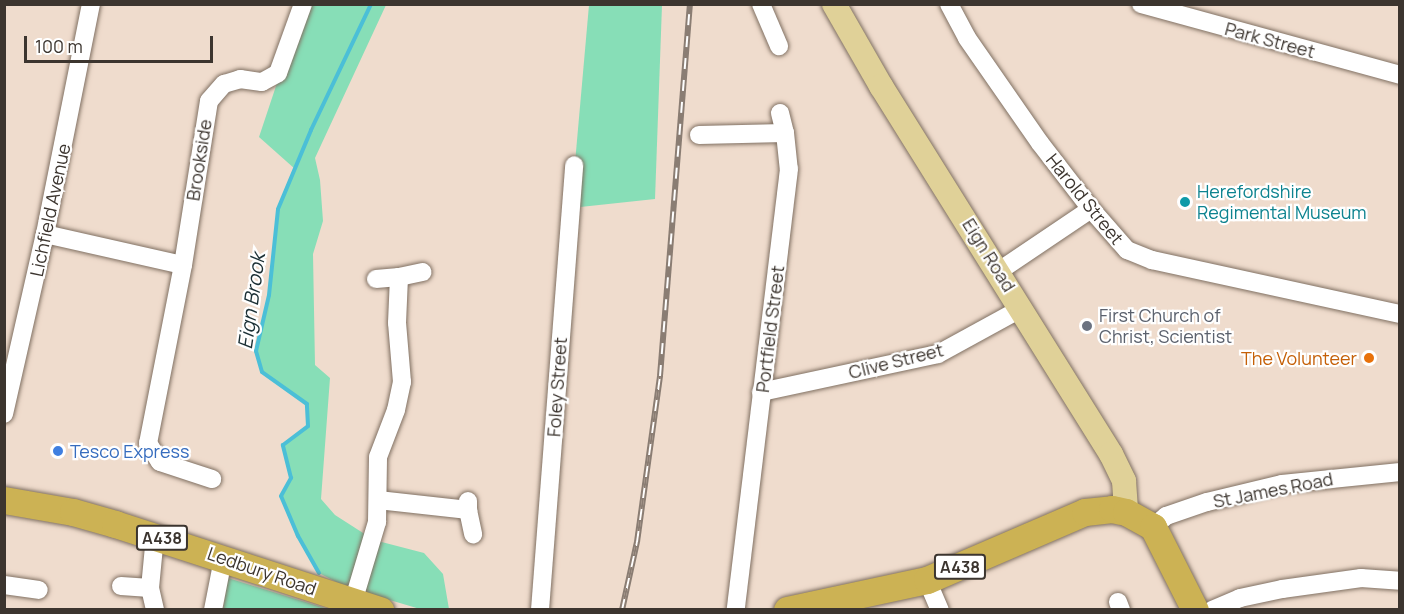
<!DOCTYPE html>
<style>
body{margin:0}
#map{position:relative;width:1404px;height:614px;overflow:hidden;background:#efdccd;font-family:Manrope,sans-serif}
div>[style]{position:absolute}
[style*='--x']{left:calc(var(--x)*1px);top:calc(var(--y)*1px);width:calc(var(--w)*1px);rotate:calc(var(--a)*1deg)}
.green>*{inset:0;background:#87deb7}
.stream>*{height:4px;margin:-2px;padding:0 2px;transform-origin:2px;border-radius:2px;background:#4bbfd7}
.roads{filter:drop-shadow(0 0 2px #807062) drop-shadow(0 0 2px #807062)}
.minor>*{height:18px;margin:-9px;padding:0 9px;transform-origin:9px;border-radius:9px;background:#fff}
.major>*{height:24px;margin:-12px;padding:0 12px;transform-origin:12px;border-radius:12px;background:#e0d198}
.highway>*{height:27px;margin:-13.5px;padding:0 13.5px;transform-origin:13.5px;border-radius:13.5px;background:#ccb254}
.rail>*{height:6px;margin-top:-3px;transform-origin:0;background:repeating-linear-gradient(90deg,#fff 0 11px,#8a7d73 0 22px);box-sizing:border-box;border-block:2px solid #8a7d73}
.dots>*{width:16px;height:16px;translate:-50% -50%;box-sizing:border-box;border:3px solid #fff;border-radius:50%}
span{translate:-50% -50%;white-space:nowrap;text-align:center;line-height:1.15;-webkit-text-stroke:4.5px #fff;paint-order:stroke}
.shield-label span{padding:2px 4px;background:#fff;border:2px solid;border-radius:4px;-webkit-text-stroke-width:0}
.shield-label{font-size:16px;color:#3c352f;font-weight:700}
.street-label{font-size:18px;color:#3c352f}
.culture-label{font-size:18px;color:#0d838f}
.left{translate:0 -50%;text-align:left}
.worship-label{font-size:18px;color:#5b616d}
.food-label{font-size:18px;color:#c56008}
.right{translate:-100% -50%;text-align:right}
.shop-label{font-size:18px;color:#366cbe}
.water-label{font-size:20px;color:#1b2f34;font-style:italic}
.frame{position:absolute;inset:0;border:6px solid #3c352f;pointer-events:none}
.scale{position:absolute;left:24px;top:36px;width:189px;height:27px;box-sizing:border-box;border:3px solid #3c352f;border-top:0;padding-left:8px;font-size:18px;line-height:21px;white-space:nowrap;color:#3c352f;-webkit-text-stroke:4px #fff;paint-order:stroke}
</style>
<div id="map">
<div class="green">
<div style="clip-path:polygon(303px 5px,386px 5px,315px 158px,320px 180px,323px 221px,313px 254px,315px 365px,330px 378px,321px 499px,335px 515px,374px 540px,424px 553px,443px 574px,449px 609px,420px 609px,346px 587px,319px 573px,298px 536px,281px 496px,291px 478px,283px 445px,308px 426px,307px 404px,262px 372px,256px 351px,269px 295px,278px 209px,295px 169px,259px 137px)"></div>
<div style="clip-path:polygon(589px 5px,662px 5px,655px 199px,571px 208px)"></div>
<div style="clip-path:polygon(228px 578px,328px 609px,223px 610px)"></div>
</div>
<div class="stream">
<div style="--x:319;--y:573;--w:43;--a:-119.6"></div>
<div style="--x:298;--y:536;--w:43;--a:-113"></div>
<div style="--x:281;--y:496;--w:21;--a:-61"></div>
<div style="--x:291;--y:478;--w:34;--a:-104"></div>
<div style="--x:283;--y:445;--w:31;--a:-37"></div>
<div style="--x:308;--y:426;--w:22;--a:-93"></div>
<div style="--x:307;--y:404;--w:55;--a:-144.6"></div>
<div style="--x:262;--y:372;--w:22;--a:-106"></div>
<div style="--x:256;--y:351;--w:57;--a:-76.9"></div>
<div style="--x:269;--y:295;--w:86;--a:-84"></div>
<div style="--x:278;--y:209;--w:86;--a:-67.3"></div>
<div style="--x:311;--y:130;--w:140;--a:-64.5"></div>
</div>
<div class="roads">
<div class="minor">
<div style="--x:761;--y:4;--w:46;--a:66.8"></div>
<div style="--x:949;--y:4;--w:38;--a:62"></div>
<div style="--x:967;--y:38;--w:128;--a:55.2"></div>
<div style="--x:1040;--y:143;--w:83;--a:52.3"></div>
<div style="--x:1091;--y:209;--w:55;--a:48.7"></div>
<div style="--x:1127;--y:250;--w:27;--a:22"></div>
<div style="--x:1152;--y:260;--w:254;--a:12.3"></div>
<div style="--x:1141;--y:4;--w:269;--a:15.3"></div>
<div style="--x:780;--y:113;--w:21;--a:76"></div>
<div style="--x:699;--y:135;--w:86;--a:-1.3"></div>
<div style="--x:785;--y:133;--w:36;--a:84"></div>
<div style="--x:789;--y:169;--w:444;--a:96.9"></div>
<div style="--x:45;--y:234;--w:141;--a:12.7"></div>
<div style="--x:183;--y:265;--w:166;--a:-81"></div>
<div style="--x:209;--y:101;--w:23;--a:-49"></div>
<div style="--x:224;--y:84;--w:17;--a:-17"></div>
<div style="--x:240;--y:79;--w:22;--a:8"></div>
<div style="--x:262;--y:82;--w:18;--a:-29"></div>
<div style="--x:278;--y:73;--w:73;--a:-70.1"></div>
<div style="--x:183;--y:265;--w:181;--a:101.1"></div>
<div style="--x:148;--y:443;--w:22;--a:58"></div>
<div style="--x:160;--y:462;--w:55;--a:18.1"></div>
<div style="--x:999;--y:271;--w:111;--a:-34"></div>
<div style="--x:376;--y:279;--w:23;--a:-5"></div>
<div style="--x:761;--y:392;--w:181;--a:-12.1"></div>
<div style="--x:938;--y:354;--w:96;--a:-28.7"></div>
<div style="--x:4;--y:414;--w:185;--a:-77.2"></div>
<div style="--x:45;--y:234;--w:235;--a:-78.7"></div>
<div style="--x:378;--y:500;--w:91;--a:6.3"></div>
<div style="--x:468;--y:501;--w:9;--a:90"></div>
<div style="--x:468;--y:510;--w:25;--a:78"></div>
<div style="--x:1153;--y:527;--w:17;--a:-40"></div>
<div style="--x:1166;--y:516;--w:43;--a:-18.9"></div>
<div style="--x:1207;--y:502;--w:77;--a:-13.5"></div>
<div style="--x:1282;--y:484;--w:119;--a:-5.8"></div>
<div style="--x:155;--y:536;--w:52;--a:95.5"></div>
<div style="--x:150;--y:588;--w:23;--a:77"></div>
<div style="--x:927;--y:580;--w:33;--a:67"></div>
<div style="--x:4;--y:585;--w:35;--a:8"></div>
<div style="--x:121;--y:586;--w:29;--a:4"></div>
<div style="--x:353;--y:602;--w:84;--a:-73.3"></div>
<div style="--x:377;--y:522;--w:65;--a:-89.1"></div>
<div style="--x:378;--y:457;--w:50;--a:-69"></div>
<div style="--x:396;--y:410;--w:29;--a:-78"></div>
<div style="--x:402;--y:382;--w:59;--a:-94.8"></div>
<div style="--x:397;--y:323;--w:46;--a:-87.5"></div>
<div style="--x:399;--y:277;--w:24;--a:-12"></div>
<div style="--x:1118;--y:602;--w:9;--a:69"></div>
<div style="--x:213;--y:610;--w:52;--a:-78.9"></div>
<div style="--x:540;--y:610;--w:446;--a:-85.6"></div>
<div style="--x:1212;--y:610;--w:30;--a:-23"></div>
<div style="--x:1240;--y:598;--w:43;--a:-12.1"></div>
<div style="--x:1282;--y:589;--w:80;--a:-7.9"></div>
<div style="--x:1361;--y:578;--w:39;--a:4"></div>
</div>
<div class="major">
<div style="--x:834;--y:4;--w:95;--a:60.2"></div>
<div style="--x:881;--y:86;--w:434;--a:58"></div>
<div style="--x:1111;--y:454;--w:30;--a:64"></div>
<div style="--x:1124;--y:481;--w:31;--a:86"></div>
</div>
<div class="highway">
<div style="--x:4;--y:500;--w:70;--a:9.9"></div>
<div style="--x:73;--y:512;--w:44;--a:15.9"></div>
<div style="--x:115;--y:524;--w:279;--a:18"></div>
<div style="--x:787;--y:610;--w:143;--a:-12.1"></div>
<div style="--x:927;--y:580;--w:172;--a:-23.3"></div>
<div style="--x:1085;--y:512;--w:27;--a:-6"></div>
<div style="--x:1112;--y:509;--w:14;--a:12"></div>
<div style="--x:1126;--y:512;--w:31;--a:29"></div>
<div style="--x:1153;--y:527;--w:93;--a:63.2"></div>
</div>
</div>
<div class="rail">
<div style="--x:622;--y:610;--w:70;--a:-77.6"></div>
<div style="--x:637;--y:542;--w:168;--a:-82.1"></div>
<div style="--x:660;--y:376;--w:373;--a:-85.4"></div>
</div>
<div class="dots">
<div style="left:1185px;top:202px;background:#0f9aa8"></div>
<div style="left:1087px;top:326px;background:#6b7280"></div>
<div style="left:1369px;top:358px;background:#e8710a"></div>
<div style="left:58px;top:451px;background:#3f7fe0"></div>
</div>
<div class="shield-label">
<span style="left:162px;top:538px">A438</span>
<span style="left:960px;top:567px">A438</span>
</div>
<div class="street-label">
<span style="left:1270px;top:40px;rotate:15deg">Park Street</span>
<span style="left:199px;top:160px;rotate:-81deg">Brookside</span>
<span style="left:1085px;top:199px;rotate:51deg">Harold Street</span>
<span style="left:50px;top:210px;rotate:-78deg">Lichfield Avenue</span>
<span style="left:989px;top:255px;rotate:58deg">Eign Road</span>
<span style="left:770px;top:329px;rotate:-83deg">Portfield Street</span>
<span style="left:896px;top:361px;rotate:-14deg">Clive Street</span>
<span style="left:557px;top:387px;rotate:-86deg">Foley Street</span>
<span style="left:1273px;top:490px;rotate:-11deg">St James Road</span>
<span style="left:262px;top:571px;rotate:19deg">Ledbury Road</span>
</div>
<div class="culture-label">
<span class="left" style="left:1197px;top:202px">Herefordshire<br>Regimental Museum</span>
</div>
<div class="worship-label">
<span class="left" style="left:1099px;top:326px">First Church of<br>Christ, Scientist</span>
</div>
<div class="food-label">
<span class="right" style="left:1357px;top:358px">The Volunteer</span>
</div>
<div class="shop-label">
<span class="left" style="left:70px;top:451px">Tesco Express</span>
</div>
<div class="water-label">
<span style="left:251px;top:301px;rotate:-82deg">Eign Brook</span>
</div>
<div class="frame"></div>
<div class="scale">100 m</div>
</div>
